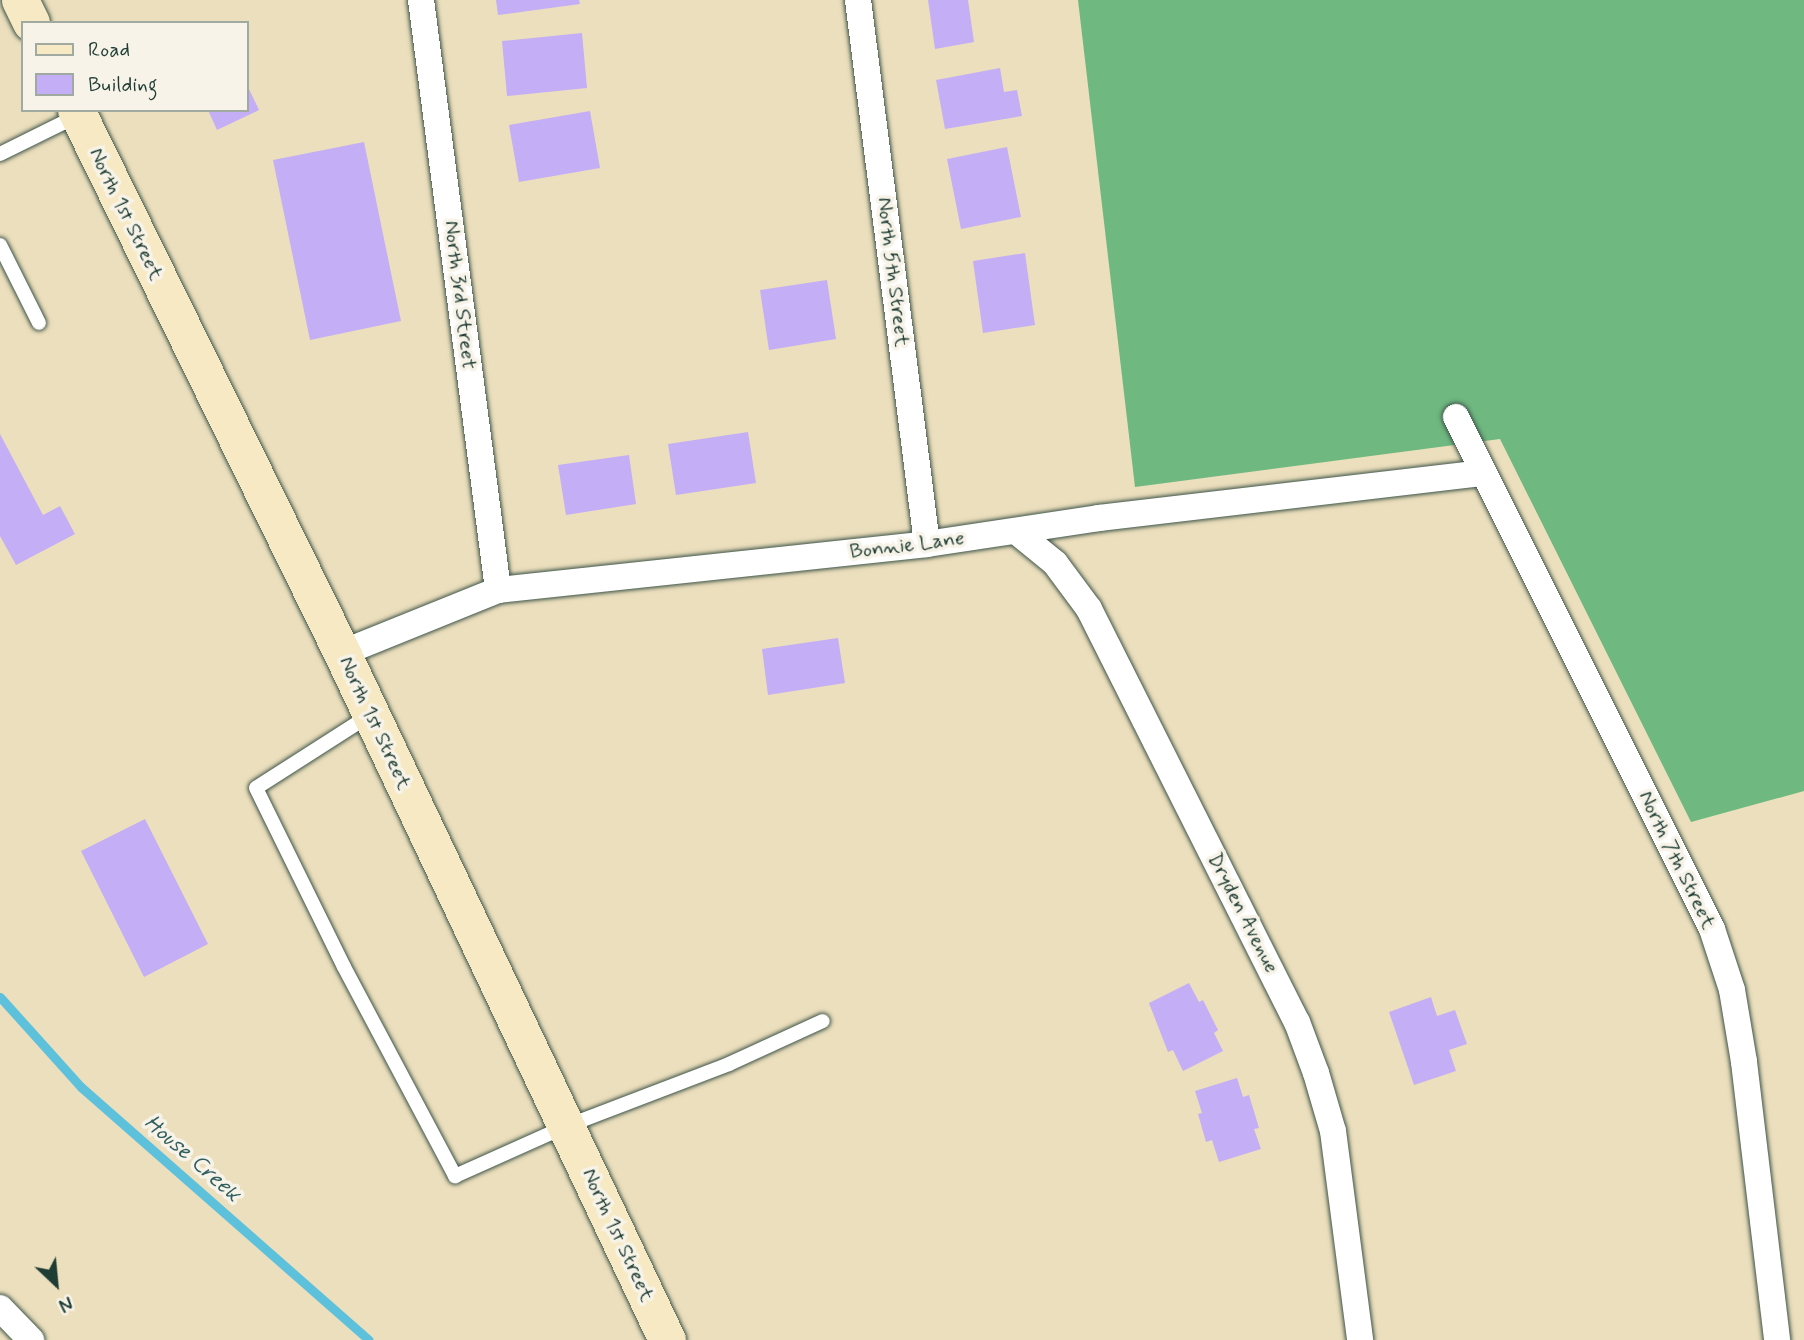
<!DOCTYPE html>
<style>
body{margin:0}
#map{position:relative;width:1804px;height:1340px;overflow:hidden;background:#ecdfbd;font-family:Mynerve,sans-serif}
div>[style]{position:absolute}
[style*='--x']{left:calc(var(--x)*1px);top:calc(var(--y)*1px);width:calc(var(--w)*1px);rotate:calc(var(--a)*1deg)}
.forest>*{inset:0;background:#6fb880}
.stream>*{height:9px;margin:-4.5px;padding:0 4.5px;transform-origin:4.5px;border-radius:4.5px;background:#5ec1dc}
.building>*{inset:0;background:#c4aef5}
.roads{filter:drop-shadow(0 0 2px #3e5549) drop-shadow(0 0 2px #3e5549)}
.service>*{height:14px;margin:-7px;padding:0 7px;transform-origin:7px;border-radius:7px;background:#fff}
.minor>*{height:26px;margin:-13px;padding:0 13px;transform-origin:13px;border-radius:13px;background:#fff}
.secondary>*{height:37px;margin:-18.5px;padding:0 18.5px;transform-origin:18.5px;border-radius:18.5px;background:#f6e9c3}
span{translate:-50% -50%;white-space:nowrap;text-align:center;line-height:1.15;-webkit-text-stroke:7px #f7f3e8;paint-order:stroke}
.street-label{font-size:21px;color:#1f3d34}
.water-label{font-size:23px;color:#2f5e5e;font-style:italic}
.legend{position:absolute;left:21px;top:21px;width:228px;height:91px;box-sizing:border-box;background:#f7f3e8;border:2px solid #a1aaa0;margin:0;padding:9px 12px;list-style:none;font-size:21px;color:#1f3d34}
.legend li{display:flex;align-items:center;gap:14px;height:35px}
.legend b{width:35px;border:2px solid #a1aaa0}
.north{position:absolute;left:21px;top:1249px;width:70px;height:70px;-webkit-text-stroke:5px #f7f3e8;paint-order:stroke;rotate:154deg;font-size:19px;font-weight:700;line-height:28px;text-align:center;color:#1f3d34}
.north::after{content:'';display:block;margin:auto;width:24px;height:32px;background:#1f3d34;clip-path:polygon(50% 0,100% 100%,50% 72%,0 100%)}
</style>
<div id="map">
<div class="forest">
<div style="clip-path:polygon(1078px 0,1804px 0,1804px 791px,1691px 822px,1500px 439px,1135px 487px)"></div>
</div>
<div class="stream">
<div style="--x:0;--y:997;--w:121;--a:48"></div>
<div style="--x:81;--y:1087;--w:383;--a:41.3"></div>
</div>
<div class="building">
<div style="clip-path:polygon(496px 0,579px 0,580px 4px,498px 15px)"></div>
<div style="clip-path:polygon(928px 0,968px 0,974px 42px,935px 49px)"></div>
<div style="clip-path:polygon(582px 33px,587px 88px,507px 96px,502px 41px)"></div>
<div style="clip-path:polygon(1000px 68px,1004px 92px,1017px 90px,1022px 116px,945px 129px,936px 80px)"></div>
<div style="clip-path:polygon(247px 85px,259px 110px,217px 130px,208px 110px,247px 110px)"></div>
<div style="clip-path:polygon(590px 111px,600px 168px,519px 182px,509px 125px)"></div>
<div style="clip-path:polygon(364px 142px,401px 321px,310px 340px,273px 160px)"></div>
<div style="clip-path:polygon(1007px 147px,1021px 217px,961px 229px,947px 159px)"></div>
<div style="clip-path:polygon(1025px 253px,1035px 325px,983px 333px,973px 261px)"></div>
<div style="clip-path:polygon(827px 280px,836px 339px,769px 350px,760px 290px)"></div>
<div style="clip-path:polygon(748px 432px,756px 483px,676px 495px,668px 444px)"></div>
<div style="clip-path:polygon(0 434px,43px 515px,60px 506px,75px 534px,16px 565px,0 536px)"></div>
<div style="clip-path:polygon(629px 455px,636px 504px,566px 515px,558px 465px)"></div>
<div style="clip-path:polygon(838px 638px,845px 683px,768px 695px,762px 649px)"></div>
<div style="clip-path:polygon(145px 819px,208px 944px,144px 977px,81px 851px)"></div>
<div style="clip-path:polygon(1189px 983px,1199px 1002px,1203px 1000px,1218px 1030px,1214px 1033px,1223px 1051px,1183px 1071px,1173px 1050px,1168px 1052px,1149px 1003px)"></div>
<div style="clip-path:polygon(1431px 997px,1437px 1016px,1455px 1010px,1467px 1044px,1449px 1050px,1456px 1071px,1414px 1085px,1389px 1012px)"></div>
<div style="clip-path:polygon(1237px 1078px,1243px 1097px,1249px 1095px,1259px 1128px,1254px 1129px,1261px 1149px,1219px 1162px,1212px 1140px,1206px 1142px,1198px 1114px,1202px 1113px,1195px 1091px)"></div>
</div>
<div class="roads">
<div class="service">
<div style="--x:0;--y:154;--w:86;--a:-26.3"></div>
<div style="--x:0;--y:245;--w:87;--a:63.4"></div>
<div style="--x:370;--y:715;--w:135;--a:147.4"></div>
<div style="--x:256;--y:788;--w:199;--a:63.8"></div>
<div style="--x:344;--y:967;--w:237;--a:62"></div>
<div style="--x:455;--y:1176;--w:123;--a:-24.1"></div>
<div style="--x:567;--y:1126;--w:173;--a:-20.9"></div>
<div style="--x:729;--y:1064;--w:103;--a:-24.6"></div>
</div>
<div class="minor">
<div style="--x:421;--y:0;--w:595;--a:82.56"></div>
<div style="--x:858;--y:0;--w:548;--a:82.77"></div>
<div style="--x:1456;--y:417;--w:572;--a:63.43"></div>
<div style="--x:1712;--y:929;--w:64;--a:71.8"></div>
<div style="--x:1732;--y:990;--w:73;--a:80.5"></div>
<div style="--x:1744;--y:1062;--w:280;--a:83.2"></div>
<div style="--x:1017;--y:532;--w:49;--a:39.2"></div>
<div style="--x:1055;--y:563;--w:57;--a:53.5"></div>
<div style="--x:1089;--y:609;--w:462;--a:63.3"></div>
<div style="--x:1297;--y:1022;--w:54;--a:69.6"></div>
<div style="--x:1316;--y:1073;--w:60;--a:73.7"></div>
<div style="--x:1333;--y:1131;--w:211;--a:82.6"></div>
<div style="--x:342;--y:653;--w:168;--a:-22"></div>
<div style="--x:498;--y:590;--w:431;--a:-6.1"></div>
<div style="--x:927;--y:544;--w:174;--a:-8.6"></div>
<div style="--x:1099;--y:518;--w:387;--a:-6.7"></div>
<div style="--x:0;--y:1308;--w:45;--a:45.9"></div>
</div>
<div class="secondary">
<div style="--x:20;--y:0;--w:25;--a:64"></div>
<div style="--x:76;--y:110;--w:605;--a:63.9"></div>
<div style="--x:342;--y:653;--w:760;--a:64.68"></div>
</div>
</div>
<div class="street-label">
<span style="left:126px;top:214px;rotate:64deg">North 1st Street</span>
<span style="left:893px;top:272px;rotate:83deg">North 5th Street</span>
<span style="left:460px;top:295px;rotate:83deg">North 3rd Street</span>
<span style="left:907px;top:545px;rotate:-7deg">Bonnie Lane</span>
<span style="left:375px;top:723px;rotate:65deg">North 1st Street</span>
<span style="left:1677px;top:860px;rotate:64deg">North 7th Street</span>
<span style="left:1243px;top:913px;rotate:63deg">Dryden Avenue</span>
<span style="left:618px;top:1235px;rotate:65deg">North 1st Street</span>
</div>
<div class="water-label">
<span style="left:192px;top:1159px;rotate:41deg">House Creek</span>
</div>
<ul class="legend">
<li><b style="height:9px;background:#f6e9c3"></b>Road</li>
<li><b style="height:19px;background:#c4aef5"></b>Building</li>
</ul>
<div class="north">N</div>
</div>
